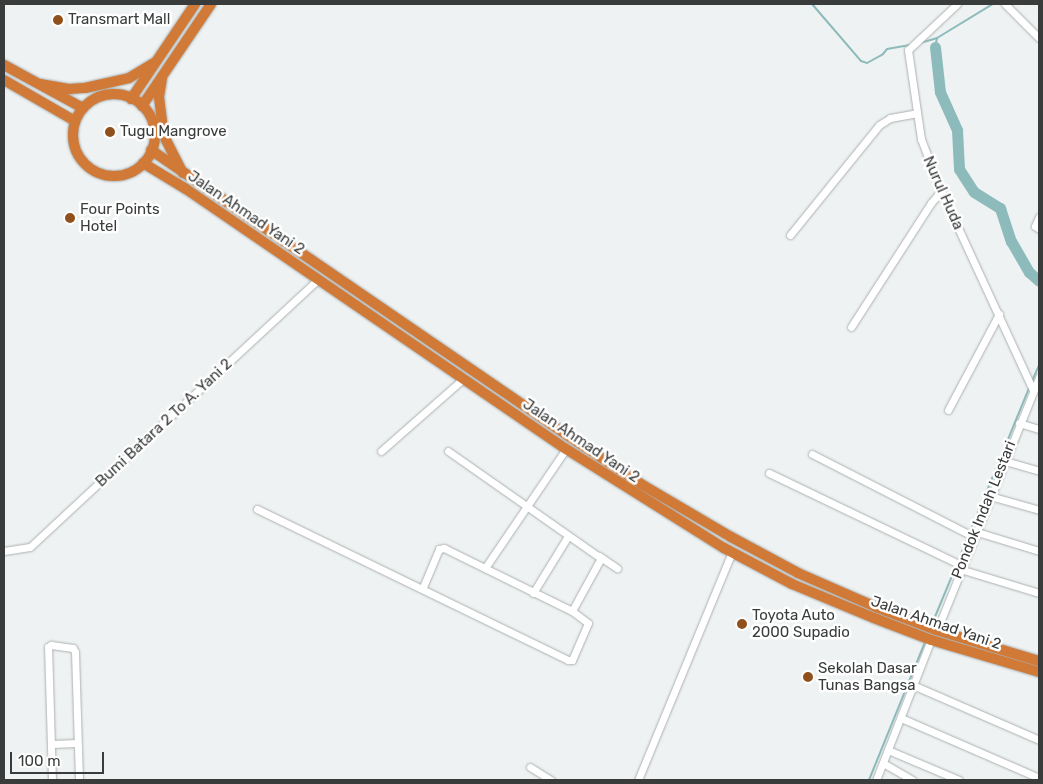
<!DOCTYPE html>
<style>
body{margin:0}
#map{position:relative;width:1043px;height:784px;overflow:hidden;background:#eef2f2;font-family:Rubik,sans-serif}
div>[style]{position:absolute}
[style*='--x']{left:calc(var(--x)*1px);top:calc(var(--y)*1px);width:calc(var(--w)*1px);rotate:calc(var(--a)*1deg)}
.stream>*{height:2px;margin:-1px;padding:0 1px;transform-origin:1px;border-radius:1px;background:#8dbbbb}
.river>*{height:11px;margin:-5.5px;padding:0 5.5px;transform-origin:5.5px;border-radius:5.5px;background:#8dbbbb}
.roads{filter:drop-shadow(0 0 1px #acb0b0) drop-shadow(0 0 1px #acb0b0)}
.minor>*{height:7px;margin:-3.5px;padding:0 3.5px;transform-origin:3.5px;border-radius:3.5px;background:#fff}
.highway>*{height:10px;margin:-5px;padding:0 5px;transform-origin:5px;border-radius:5px;background:#d17a38}
.highway>.ring{margin:-5px;padding:0;box-sizing:content-box;background:none;border:10px solid #d17a38;border-radius:50%}
.dots>*{width:14px;height:14px;translate:-50% -50%;box-sizing:border-box;border:2px solid #fff;border-radius:50%}
span{translate:-50% -50%;white-space:nowrap;text-align:center;line-height:1.15;-webkit-text-stroke:5px #fff;paint-order:stroke}
.poi-label{font-size:15px;color:#3a3c3c}
.left{translate:0 -50%;text-align:left}
.street-label{font-size:15px;color:#3a3c3c}
.frame{position:absolute;inset:0;border:5px solid #3a3c3c;pointer-events:none}
.scale{position:absolute;left:10px;top:752px;width:94px;height:22px;box-sizing:border-box;border:2px solid #3a3c3c;border-top:0;padding-left:6px;font-size:15px;line-height:18px;white-space:nowrap;color:#3a3c3c;-webkit-text-stroke:4px #fff;paint-order:stroke}
</style>
<div id="map">
<div class="stream">
<div style="--x:812;--y:4;--w:75;--a:49.3"></div>
<div style="--x:861;--y:61;--w:6;--a:18"></div>
<div style="--x:867;--y:63;--w:18;--a:-29"></div>
<div style="--x:883;--y:54;--w:6;--a:-51"></div>
<div style="--x:887;--y:49;--w:23;--a:-10"></div>
<div style="--x:920;--y:43;--w:18;--a:-16"></div>
<div style="--x:935;--y:47;--w:9;--a:-77"></div>
<div style="--x:937;--y:38;--w:66;--a:-31.3"></div>
<div style="--x:1032;--y:381;--w:17;--a:-66"></div>
<div style="--x:970;--y:532;--w:156;--a:-67.7"></div>
<div style="--x:958;--y:562;--w:28;--a:-69"></div>
<div style="--x:932;--y:624;--w:63;--a:-67.5"></div>
<div style="--x:869;--y:780;--w:149;--a:-67.9"></div>
</div>
<div class="river">
<div style="--x:935;--y:47;--w:45;--a:83.7"></div>
<div style="--x:940;--y:92;--w:42;--a:65.9"></div>
<div style="--x:957;--y:130;--w:39;--a:87"></div>
<div style="--x:959;--y:169;--w:27;--a:57"></div>
<div style="--x:974;--y:192;--w:31;--a:32"></div>
<div style="--x:1000;--y:208;--w:35;--a:72"></div>
<div style="--x:1011;--y:241;--w:36;--a:60"></div>
<div style="--x:1029;--y:272;--w:13;--a:42"></div>
</div>
<div class="roads">
<div class="minor">
<div style="--x:957;--y:4;--w:67;--a:136.8"></div>
<div style="--x:908;--y:50;--w:90;--a:81.7"></div>
<div style="--x:921;--y:139;--w:56;--a:69"></div>
<div style="--x:941;--y:191;--w:219;--a:65.2"></div>
<div style="--x:1005;--y:4;--w:48;--a:45"></div>
<div style="--x:1039;--y:217;--w:10;--a:114"></div>
<div style="--x:1035;--y:226;--w:5;--a:37"></div>
<div style="--x:790;--y:235;--w:141;--a:-51"></div>
<div style="--x:879;--y:125;--w:13;--a:-32"></div>
<div style="--x:890;--y:118;--w:27;--a:-10"></div>
<div style="--x:851;--y:327;--w:148;--a:-57.2"></div>
<div style="--x:931;--y:203;--w:16;--a:-50"></div>
<div style="--x:948;--y:410;--w:109;--a:-62"></div>
<div style="--x:1019;--y:423;--w:21;--a:17"></div>
<div style="--x:381;--y:451;--w:111;--a:-41.3"></div>
<div style="--x:448;--y:451;--w:187;--a:35"></div>
<div style="--x:601;--y:558;--w:60;--a:118.7"></div>
<div style="--x:812;--y:454;--w:182;--a:27.1"></div>
<div style="--x:1005;--y:461;--w:35;--a:16"></div>
<div style="--x:769;--y:473;--w:213;--a:25.6"></div>
<div style="--x:990;--y:496;--w:51;--a:15.9"></div>
<div style="--x:257;--y:509;--w:346;--a:25.9"></div>
<div style="--x:568;--y:660;--w:4;--a:0"></div>
<div style="--x:572;--y:660;--w:40;--a:-66.6"></div>
<div style="--x:588;--y:623;--w:20;--a:-143"></div>
<div style="--x:572;--y:611;--w:143;--a:-153.8"></div>
<div style="--x:444;--y:548;--w:5;--a:169"></div>
<div style="--x:439;--y:549;--w:41;--a:112.8"></div>
<div style="--x:977;--y:532;--w:65;--a:17"></div>
<div style="--x:4;--y:551;--w:26;--a:-9"></div>
<div style="--x:30;--y:547;--w:392;--a:-42.9"></div>
<div style="--x:599;--y:556;--w:22;--a:34"></div>
<div style="--x:485;--y:568;--w:144;--a:-55.8"></div>
<div style="--x:960;--y:569;--w:83;--a:16.9"></div>
<div style="--x:533;--y:593;--w:67;--a:-58.4"></div>
<div style="--x:937;--y:630;--w:273;--a:-68"></div>
<div style="--x:915;--y:686;--w:135;--a:23.5"></div>
<div style="--x:901;--y:718;--w:150;--a:23.5"></div>
<div style="--x:51;--y:744;--w:26;--a:-2"></div>
<div style="--x:888;--y:750;--w:77;--a:22.9"></div>
<div style="--x:883;--y:763;--w:34;--a:30"></div>
<div style="--x:530;--y:767;--w:25;--a:32"></div>
<div style="--x:52;--y:780;--w:133;--a:-91.7"></div>
<div style="--x:48;--y:647;--w:4;--a:-34"></div>
<div style="--x:51;--y:645;--w:22;--a:8"></div>
<div style="--x:73;--y:648;--w:4;--a:63"></div>
<div style="--x:75;--y:652;--w:128;--a:88.2"></div>
<div style="--x:638;--y:780;--w:247;--a:-67.6"></div>
<div style="--x:876;--y:780;--w:150;--a:-68.6"></div>
</div>
<div class="highway">
<div style="--x:4;--y:65;--w:90;--a:28.6"></div>
<div style="--x:162;--y:78;--w:19;--a:99"></div>
<div style="--x:159;--y:97;--w:26;--a:83"></div>
<div style="--x:162;--y:123;--w:17;--a:77"></div>
<div style="--x:166;--y:140;--w:37;--a:63"></div>
<div style="--x:4;--y:80;--w:82;--a:30"></div>
<div style="--x:40;--y:84;--w:29;--a:10"></div>
<div style="--x:69;--y:89;--w:16;--a:-4"></div>
<div style="--x:85;--y:88;--w:45;--a:-12.8"></div>
<div style="--x:129;--y:78;--w:29;--a:-31"></div>
<div class="ring" style="left:73px;top:94px;width:72px;height:72px"></div>
<div style="--x:131;--y:99;--w:115;--a:-56"></div>
<div style="--x:142;--y:106;--w:123;--a:-55.9"></div>
<div style="--x:151;--y:150;--w:504;--a:34.41"></div>
<div style="--x:567;--y:435;--w:89;--a:33.5"></div>
<div style="--x:641;--y:484;--w:104;--a:30.5"></div>
<div style="--x:731;--y:537;--w:76;--a:28.2"></div>
<div style="--x:798;--y:573;--w:85;--a:23.6"></div>
<div style="--x:876;--y:607;--w:64;--a:21"></div>
<div style="--x:936;--y:630;--w:108;--a:16.8"></div>
<div style="--x:143;--y:163;--w:50;--a:31.2"></div>
<div style="--x:186;--y:189;--w:460;--a:34.4"></div>
<div style="--x:566;--y:449;--w:186;--a:32.1"></div>
<div style="--x:724;--y:548;--w:77;--a:27.9"></div>
<div style="--x:792;--y:584;--w:89;--a:22.5"></div>
<div style="--x:874;--y:618;--w:61;--a:21.1"></div>
<div style="--x:931;--y:640;--w:113;--a:16.5"></div>
</div>
</div>
<div class="dots">
<div style="left:58px;top:20px;background:#90501b"></div>
<div style="left:110px;top:132px;background:#90501b"></div>
<div style="left:70px;top:218px;background:#90501b"></div>
<div style="left:742px;top:624px;background:#90501b"></div>
<div style="left:808px;top:677px;background:#90501b"></div>
</div>
<div class="poi-label">
<span class="left" style="left:68px;top:20px">Transmart Mall</span>
<span class="left" style="left:120px;top:132px">Tugu Mangrove</span>
<span class="left" style="left:80px;top:218px">Four Points<br>Hotel</span>
<span class="left" style="left:752px;top:624px">Toyota Auto<br>2000 Supadio</span>
<span class="left" style="left:818px;top:677px">Sekolah Dasar<br>Tunas Bangsa</span>
</div>
<div class="street-label">
<span style="left:943px;top:193px;rotate:66deg">Nurul Huda</span>
<span style="left:246px;top:213px;rotate:34deg">Jalan Ahmad Yani 2</span>
<span style="left:164px;top:423px;rotate:-43deg">Bumi Batara 2 To A. Yani 2</span>
<span style="left:581px;top:441px;rotate:34deg">Jalan Ahmad Yani 2</span>
<span style="left:984px;top:510px;rotate:-68deg">Pondok Indah Lestari</span>
<span style="left:936px;top:623px;rotate:19deg">Jalan Ahmad Yani 2</span>
</div>
<div class="frame"></div>
<div class="scale">100 m</div>
</div>
